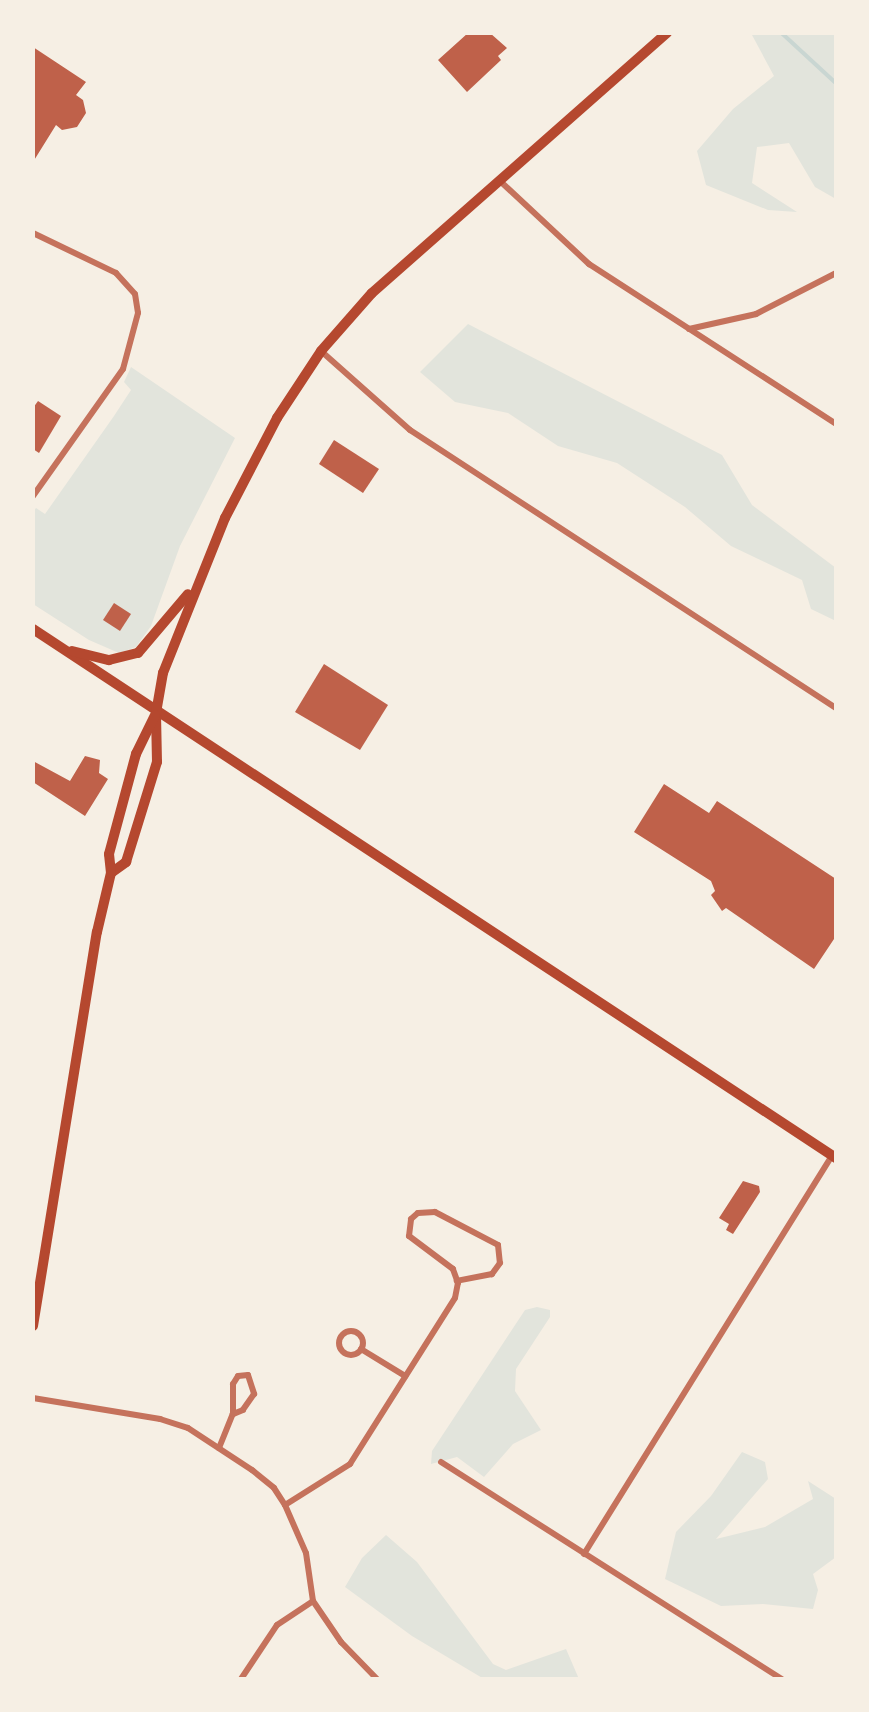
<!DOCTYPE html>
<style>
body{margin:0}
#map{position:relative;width:869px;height:1712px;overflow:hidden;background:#f6efe4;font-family:Ubuntu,sans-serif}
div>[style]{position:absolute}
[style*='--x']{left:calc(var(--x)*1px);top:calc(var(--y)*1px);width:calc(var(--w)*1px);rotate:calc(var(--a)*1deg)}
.green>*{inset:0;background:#e2e4dc}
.stream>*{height:3.5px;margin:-1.75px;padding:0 1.75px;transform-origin:1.75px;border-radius:1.75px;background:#c9d6d2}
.building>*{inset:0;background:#bf614a}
.minor>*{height:6px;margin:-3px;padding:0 3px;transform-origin:3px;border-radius:3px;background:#c5725c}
.minor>.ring{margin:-3px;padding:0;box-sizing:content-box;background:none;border:6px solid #c5725c;border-radius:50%}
.primary>*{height:10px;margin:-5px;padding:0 5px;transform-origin:5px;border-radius:5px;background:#b5482f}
span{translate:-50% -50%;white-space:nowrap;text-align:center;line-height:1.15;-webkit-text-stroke:7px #f6efe4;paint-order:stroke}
.frame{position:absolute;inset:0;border:35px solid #f6efe4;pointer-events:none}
</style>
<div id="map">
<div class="green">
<div style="clip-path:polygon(836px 33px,836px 199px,815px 187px,789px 143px,757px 147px,752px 183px,797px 212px,768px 210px,706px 185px,697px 151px,733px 109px,774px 76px,752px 35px)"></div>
<div style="clip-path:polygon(468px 324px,722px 455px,752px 505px,836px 568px,836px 621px,811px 609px,802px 580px,731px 546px,685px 507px,617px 463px,558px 446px,508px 413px,455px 402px,420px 372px)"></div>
<div style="clip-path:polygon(131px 367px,235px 438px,180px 546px,151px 626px,136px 647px,119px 653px,89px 640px,33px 604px,33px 512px,36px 508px,45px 514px,114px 416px,131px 390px,124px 382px)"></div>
<div style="clip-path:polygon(537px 1307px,550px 1310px,550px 1317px,516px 1369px,515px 1391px,541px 1430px,513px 1444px,484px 1477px,457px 1457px,431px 1464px,432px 1451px,525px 1310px)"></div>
<div style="clip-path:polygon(742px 1452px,765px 1462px,768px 1479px,716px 1539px,765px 1527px,813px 1499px,808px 1481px,836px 1499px,836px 1557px,813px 1574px,818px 1590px,813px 1609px,763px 1604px,721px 1606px,665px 1579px,676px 1532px,711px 1496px)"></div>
<div style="clip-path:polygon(386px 1535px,417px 1562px,493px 1664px,506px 1670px,566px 1649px,579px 1679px,484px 1679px,412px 1636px,345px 1587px,362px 1558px)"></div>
</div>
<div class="stream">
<div style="--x:782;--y:33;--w:74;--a:42.8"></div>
</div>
<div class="building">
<div style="clip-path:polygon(468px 33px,490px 33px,507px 48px,498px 56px,501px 60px,467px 92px,438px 60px)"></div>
<div style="clip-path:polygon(33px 47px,86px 82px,76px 95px,83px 100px,86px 113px,77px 127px,62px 130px,56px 125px,33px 162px)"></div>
<div style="clip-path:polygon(38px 401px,61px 416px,39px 453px,33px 449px,33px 408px)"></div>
<div style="clip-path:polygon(334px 440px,379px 469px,363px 493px,319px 464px)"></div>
<div style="clip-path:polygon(114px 603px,131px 614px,120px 631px,103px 620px)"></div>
<div style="clip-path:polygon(324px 664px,388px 705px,360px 750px,295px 712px)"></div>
<div style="clip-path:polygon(85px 756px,100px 760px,99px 773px,108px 779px,85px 816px,33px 782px,33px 761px,70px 781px)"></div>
<div style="clip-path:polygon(664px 784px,709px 813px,717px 801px,836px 879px,836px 936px,814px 969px,726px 908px,722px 911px,711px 895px,715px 891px,711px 881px,634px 832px)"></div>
<div style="clip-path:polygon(743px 1181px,759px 1186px,760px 1192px,733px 1234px,726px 1230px,729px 1224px,719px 1218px)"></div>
</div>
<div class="minor">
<div style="--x:500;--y:181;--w:122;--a:43"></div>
<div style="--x:589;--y:264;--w:294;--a:32.9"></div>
<div style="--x:33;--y:233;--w:92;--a:25.7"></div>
<div style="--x:116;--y:273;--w:28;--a:48"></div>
<div style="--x:135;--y:294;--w:19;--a:81"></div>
<div style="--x:138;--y:313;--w:58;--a:105"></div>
<div style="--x:123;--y:369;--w:156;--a:125.3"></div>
<div style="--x:689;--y:329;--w:69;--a:-12.6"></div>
<div style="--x:756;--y:314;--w:90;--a:-27.1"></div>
<div style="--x:321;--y:351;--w:119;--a:41.6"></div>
<div style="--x:410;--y:430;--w:509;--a:33.13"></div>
<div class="ring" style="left:339px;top:1331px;width:18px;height:18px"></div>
<div style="--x:361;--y:1349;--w:52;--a:31.5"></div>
<div style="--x:33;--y:1398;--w:129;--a:9.4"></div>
<div style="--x:160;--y:1419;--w:29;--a:18"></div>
<div style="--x:188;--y:1428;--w:77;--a:33.3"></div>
<div style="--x:252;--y:1470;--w:28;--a:39"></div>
<div style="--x:274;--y:1488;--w:20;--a:57"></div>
<div style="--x:285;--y:1505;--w:52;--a:66.4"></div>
<div style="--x:306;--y:1553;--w:49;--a:81.7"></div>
<div style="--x:313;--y:1601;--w:50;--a:55.7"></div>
<div style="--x:341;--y:1642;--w:52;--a:45.8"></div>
<div style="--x:219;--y:1448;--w:37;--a:-68"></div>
<div style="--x:233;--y:1414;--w:30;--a:-90"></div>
<div style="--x:233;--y:1384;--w:9;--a:-58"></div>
<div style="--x:238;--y:1376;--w:10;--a:-6"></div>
<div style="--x:248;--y:1375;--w:20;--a:72"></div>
<div style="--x:254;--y:1394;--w:19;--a:125"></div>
<div style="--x:243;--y:1410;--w:11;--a:158"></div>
<div style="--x:441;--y:1462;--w:404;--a:32.5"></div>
<div style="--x:285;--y:1505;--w:77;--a:-32.2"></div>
<div style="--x:350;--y:1464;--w:196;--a:-57.7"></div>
<div style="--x:455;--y:1298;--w:15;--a:-79"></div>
<div style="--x:458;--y:1283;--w:15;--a:-110"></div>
<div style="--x:453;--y:1269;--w:55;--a:-143.1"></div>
<div style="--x:409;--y:1236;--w:17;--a:-83"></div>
<div style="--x:411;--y:1219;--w:9;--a:-41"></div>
<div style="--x:418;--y:1213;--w:17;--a:-3"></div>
<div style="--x:435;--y:1212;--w:71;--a:27.6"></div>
<div style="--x:498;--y:1245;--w:18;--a:84"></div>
<div style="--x:500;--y:1263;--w:14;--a:126"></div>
<div style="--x:492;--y:1274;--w:36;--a:169"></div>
<div style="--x:584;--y:1554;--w:469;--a:-58.1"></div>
<div style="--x:241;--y:1679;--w:65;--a:-56.3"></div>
<div style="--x:277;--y:1625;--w:43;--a:-33.7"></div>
</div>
<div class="primary">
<div style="--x:33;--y:629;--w:962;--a:33.38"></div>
<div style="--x:72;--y:651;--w:38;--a:14"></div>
<div style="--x:109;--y:660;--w:30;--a:-14"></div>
<div style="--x:138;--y:653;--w:77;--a:-49.7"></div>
<div style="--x:111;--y:873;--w:19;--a:-36"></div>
<div style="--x:126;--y:862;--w:105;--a:-72.8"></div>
<div style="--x:157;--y:762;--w:49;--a:-91.2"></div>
<div style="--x:156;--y:713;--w:41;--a:-80.1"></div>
<div style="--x:163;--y:673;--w:167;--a:-68.2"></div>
<div style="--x:225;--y:518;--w:113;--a:-62.5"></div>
<div style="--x:277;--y:418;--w:80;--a:-56.7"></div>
<div style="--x:321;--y:351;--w:77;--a:-48.7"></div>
<div style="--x:372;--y:293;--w:393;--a:-41.4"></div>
<div style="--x:33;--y:1326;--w:399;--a:-80.8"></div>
<div style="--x:97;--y:932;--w:61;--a:-76.7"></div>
<div style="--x:111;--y:873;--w:19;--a:-96"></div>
<div style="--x:109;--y:854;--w:104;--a:-74.9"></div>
<div style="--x:136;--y:754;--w:43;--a:-64"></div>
</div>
<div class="frame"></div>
</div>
